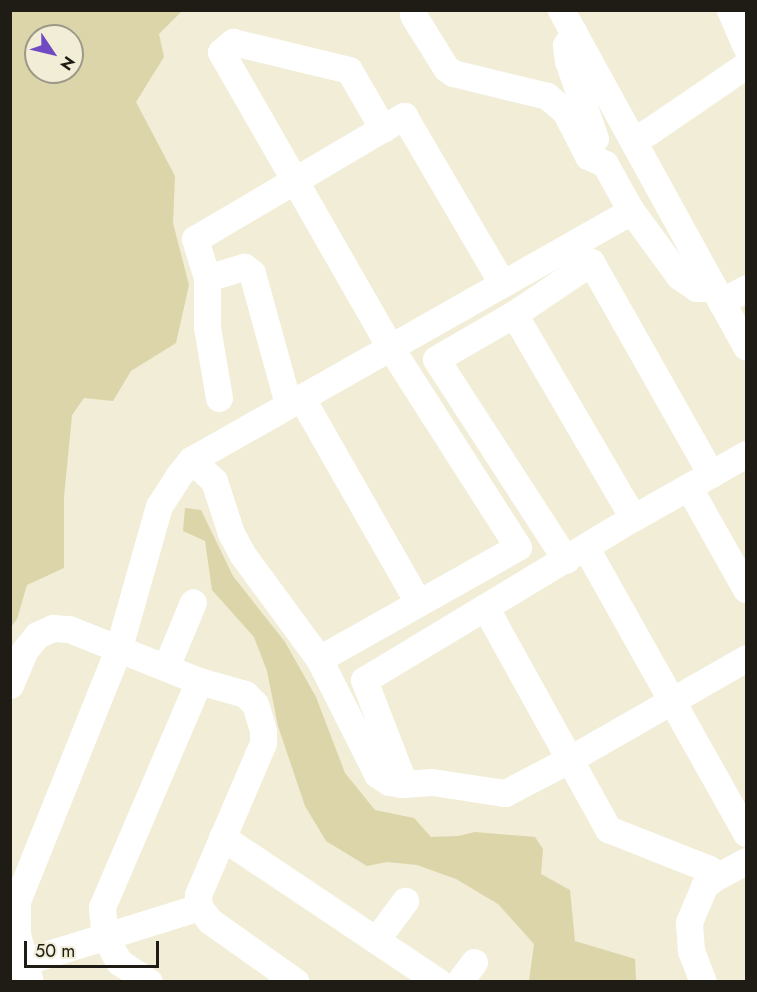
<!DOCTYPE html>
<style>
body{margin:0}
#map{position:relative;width:757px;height:992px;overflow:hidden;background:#f1edd6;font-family:Jost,sans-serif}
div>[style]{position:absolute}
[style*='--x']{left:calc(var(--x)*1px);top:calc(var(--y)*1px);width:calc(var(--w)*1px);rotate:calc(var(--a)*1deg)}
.green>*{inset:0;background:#dcd5a9}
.minor>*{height:27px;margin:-13.5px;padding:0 13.5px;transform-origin:13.5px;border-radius:13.5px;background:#fff}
span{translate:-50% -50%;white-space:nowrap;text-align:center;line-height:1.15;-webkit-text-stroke:4.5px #f1edd6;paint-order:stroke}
.frame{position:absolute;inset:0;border:12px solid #1e1c14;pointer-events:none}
.north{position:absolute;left:24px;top:24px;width:60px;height:60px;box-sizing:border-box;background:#f1edd6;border:2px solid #9d9988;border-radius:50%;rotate:125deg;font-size:16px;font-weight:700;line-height:24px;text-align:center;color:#1e1c14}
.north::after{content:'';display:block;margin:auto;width:21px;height:27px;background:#704ac3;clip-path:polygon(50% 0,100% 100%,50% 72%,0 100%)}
.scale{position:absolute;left:24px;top:941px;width:135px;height:27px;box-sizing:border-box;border:3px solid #1e1c14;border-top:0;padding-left:8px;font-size:18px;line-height:21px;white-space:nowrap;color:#1e1c14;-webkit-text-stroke:4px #f1edd6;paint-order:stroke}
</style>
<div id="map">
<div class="green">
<div style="clip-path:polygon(evenodd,11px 10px,182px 11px,159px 34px,164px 57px,136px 102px,175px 176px,173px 223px,189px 285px,176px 343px,131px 371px,113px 401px,84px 398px,72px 415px,64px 497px,64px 568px,27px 585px,17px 619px,11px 627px,11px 10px,36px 36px,72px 36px,72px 72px,36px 72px,36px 36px)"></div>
<div style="clip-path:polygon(185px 508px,201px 510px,233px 576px,285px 642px,316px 697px,345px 773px,375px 810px,414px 818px,431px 837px,458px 836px,475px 832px,535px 837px,543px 849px,541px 874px,570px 890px,575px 941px,635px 959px,636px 981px,529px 981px,534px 944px,498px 904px,456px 879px,417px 865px,387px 862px,367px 866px,326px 841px,305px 806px,278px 726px,267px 671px,254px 637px,212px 590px,205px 541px,183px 531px)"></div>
</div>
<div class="minor">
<div style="--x:561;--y:10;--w:384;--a:61.2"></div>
<div style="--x:730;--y:10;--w:40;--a:66.6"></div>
<div style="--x:413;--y:15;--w:62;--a:58.1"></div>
<div style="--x:446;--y:68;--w:9;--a:36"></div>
<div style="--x:453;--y:73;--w:97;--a:13.7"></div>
<div style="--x:547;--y:96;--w:23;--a:40"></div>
<div style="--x:565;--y:111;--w:51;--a:62.9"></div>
<div style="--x:588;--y:156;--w:19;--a:25"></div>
<div style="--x:605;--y:164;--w:51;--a:60.9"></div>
<div style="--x:630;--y:209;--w:83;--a:53.8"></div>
<div style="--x:679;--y:276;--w:21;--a:35"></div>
<div style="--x:696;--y:288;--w:17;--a:0"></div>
<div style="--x:574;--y:33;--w:14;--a:124"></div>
<div style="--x:566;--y:45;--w:16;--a:83"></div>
<div style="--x:568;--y:61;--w:82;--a:70.7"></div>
<div style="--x:633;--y:139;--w:17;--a:-25"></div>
<div style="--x:648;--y:132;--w:119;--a:-34.4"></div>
<div style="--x:207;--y:278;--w:41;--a:-107.1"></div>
<div style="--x:195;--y:239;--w:243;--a:-30.5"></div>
<div style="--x:404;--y:116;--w:194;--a:59.6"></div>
<div style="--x:721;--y:302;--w:29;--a:-29"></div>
<div style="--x:514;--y:314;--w:236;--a:59.7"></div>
<div style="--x:301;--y:397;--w:236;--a:60.3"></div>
<div style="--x:219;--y:398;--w:72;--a:-99.6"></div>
<div style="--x:207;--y:327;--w:49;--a:-90"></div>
<div style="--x:207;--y:278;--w:39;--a:-17"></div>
<div style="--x:244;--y:267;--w:10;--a:37"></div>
<div style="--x:252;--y:273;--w:136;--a:74.6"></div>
<div style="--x:191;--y:460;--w:31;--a:42"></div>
<div style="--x:214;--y:481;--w:55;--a:71.9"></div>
<div style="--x:231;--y:533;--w:24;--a:62"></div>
<div style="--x:242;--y:554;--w:130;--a:53.7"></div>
<div style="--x:319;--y:659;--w:129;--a:63.2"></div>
<div style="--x:377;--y:774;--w:14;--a:34"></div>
<div style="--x:389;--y:782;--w:14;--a:8"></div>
<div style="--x:403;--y:784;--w:29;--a:-4"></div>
<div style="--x:432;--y:782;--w:74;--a:8.6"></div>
<div style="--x:505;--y:793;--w:73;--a:-27.6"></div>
<div style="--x:570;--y:759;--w:203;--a:-29.8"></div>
<div style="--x:689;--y:488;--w:116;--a:60.6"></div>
<div style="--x:586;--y:548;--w:327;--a:60.7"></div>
<div style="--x:566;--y:560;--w:239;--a:-122.9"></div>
<div style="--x:436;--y:359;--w:90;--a:-30"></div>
<div style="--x:514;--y:314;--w:93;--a:-34"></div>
<div style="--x:591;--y:262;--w:244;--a:60.5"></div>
<div style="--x:485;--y:607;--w:254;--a:61"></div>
<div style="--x:608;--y:829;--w:109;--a:21.6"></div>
<div style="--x:709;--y:869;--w:10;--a:61"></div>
<div style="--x:319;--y:659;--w:228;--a:-29.4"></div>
<div style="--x:518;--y:547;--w:237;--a:-122.6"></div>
<div style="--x:390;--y:347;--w:340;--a:-119.8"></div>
<div style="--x:221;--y:52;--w:16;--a:-40"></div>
<div style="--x:233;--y:42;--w:119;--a:13.6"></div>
<div style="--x:349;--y:70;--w:68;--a:60"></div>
<div style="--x:166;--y:667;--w:70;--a:-67.4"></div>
<div style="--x:10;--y:685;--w:38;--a:-67"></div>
<div style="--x:25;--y:650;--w:19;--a:-51"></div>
<div style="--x:37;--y:635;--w:17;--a:-24"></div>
<div style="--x:53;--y:628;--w:16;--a:4"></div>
<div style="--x:69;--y:629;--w:140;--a:21.8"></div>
<div style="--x:199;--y:681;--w:48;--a:15.8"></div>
<div style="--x:245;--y:694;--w:14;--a:45"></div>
<div style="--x:255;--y:704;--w:28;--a:73"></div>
<div style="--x:263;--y:731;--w:12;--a:90"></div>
<div style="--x:263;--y:743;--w:165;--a:113.2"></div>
<div style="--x:198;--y:895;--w:12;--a:85"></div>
<div style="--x:199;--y:907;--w:18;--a:52"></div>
<div style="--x:210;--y:921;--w:105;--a:35.3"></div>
<div style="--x:400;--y:784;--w:8;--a:-83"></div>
<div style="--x:401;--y:776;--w:103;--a:-111.1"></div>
<div style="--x:364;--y:680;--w:314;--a:-31.1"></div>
<div style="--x:633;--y:518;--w:130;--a:-29.5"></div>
<div style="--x:222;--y:837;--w:261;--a:33.8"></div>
<div style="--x:376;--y:940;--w:49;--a:-53.4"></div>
<div style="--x:10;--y:966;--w:198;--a:-17.3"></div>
<div style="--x:30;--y:982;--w:50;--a:-105.2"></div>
<div style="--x:17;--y:934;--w:33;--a:-90"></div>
<div style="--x:17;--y:901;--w:274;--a:-68.1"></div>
<div style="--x:119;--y:647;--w:147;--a:-74.2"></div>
<div style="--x:159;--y:506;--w:37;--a:-57"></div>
<div style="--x:179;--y:475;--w:19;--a:-51"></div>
<div style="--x:191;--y:460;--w:494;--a:-29.5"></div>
<div style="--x:621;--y:217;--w:12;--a:-42"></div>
<div style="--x:149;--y:982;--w:36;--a:-146"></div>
<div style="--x:119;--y:962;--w:29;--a:-119"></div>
<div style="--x:105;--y:937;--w:30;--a:-96"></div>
<div style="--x:102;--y:907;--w:246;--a:-66.8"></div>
<div style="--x:459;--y:982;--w:25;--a:-53"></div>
<div style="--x:703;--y:982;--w:33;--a:-111"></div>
<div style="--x:691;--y:951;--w:29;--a:-94"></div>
<div style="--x:689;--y:922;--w:39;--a:-67"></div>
<div style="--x:704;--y:886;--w:13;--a:-39"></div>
<div style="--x:714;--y:878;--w:36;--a:-28"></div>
</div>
<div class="frame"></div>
<div class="north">N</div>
<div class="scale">50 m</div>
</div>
